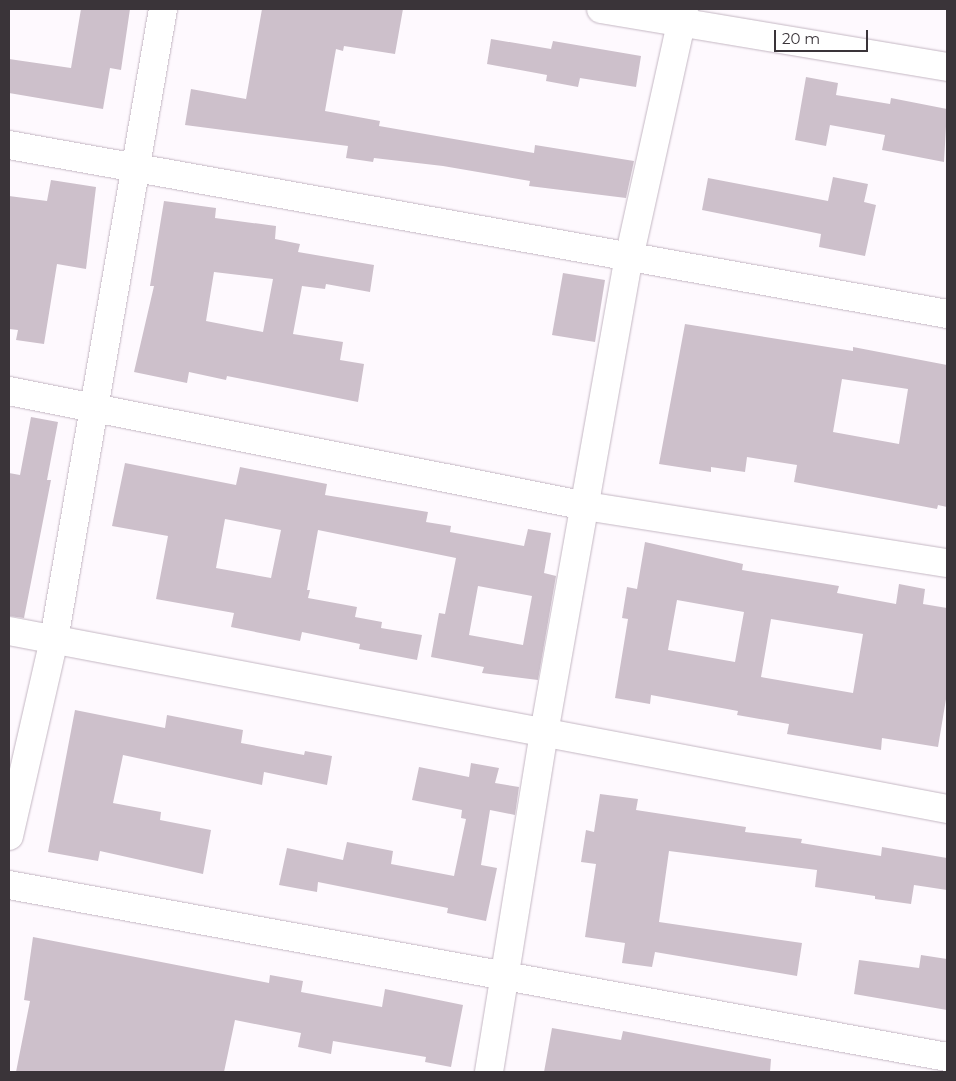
<!DOCTYPE html>
<style>
body{margin:0}
#map{position:relative;width:956px;height:1081px;overflow:hidden;background:#fef9fe;font-family:Montserrat,sans-serif}
div>[style]{position:absolute}
[style*='--x']{left:calc(var(--x)*1px);top:calc(var(--y)*1px);width:calc(var(--w)*1px);rotate:calc(var(--a)*1deg)}
.building>*{inset:0;background:#cdc0cb}
.roads{filter:drop-shadow(0 0 1px #c4b7c3) drop-shadow(0 0 1px #c4b7c3)}
.minor>*{height:28px;margin:-14px;padding:0 14px;transform-origin:14px;border-radius:14px;background:#fff}
span{translate:-50% -50%;white-space:nowrap;text-align:center;line-height:1.15;-webkit-text-stroke:4px #fff;paint-order:stroke}
.frame{position:absolute;inset:0;border:10px solid #3a3439;pointer-events:none}
.scale{position:absolute;left:774px;top:30px;width:94px;height:22px;box-sizing:border-box;border:2px solid #3a3439;border-top:0;padding-left:6px;font-size:15px;line-height:18px;white-space:nowrap;color:#3a3439;-webkit-text-stroke:4px #fff;paint-order:stroke}
</style>
<div id="map">
<div class="building">
<div style="clip-path:polygon(81px 9px,130px 9px,121px 70px,110px 68px,103px 109px,9px 93px,9px 59px,71px 68px)"></div>
<div style="clip-path:polygon(262px 9px,403px 9px,395px 54px,344px 46px,343px 51px,336px 49px,325px 111px,380px 121px,379px 126px,534px 153px,535px 145px,634px 161px,626px 198px,529px 186px,530px 181px,443px 166px,374px 158px,373px 162px,346px 158px,348px 146px,185px 125px,191px 89px,246px 99px)"></div>
<div style="clip-path:polygon(491px 39px,551px 49px,553px 41px,641px 56px,636px 87px,580px 78px,578px 87px,546px 81px,547px 75px,487px 64px)"></div>
<div style="clip-path:polygon(806px 77px,838px 83px,836px 95px,890px 104px,891px 98px,947px 109px,944px 162px,882px 150px,885px 135px,830px 125px,826px 146px,795px 140px)"></div>
<div style="clip-path:polygon(833px 177px,868px 184px,864px 202px,876px 205px,865px 256px,819px 247px,821px 234px,702px 210px,708px 178px,828px 201px)"></div>
<div style="clip-path:polygon(51px 180px,96px 187px,86px 269px,57px 264px,44px 344px,16px 340px,18px 330px,9px 329px,9px 196px,47px 201px)"></div>
<div style="clip-path:polygon(evenodd,164px 201px,216px 208px,215px 218px,276px 226px,275px 239px,300px 244px,298px 252px,374px 265px,370px 292px,326px 284px,325px 289px,302px 286px,293px 334px,343px 342px,340px 360px,364px 364px,358px 402px,227px 376px,226px 380px,189px 372px,187px 383px,134px 372px,154px 286px,150px 286px,164px 201px,214px 272px,273px 279px,263px 332px,206px 321px,214px 272px)"></div>
<div style="clip-path:polygon(563px 273px,605px 280px,595px 342px,552px 335px)"></div>
<div style="clip-path:polygon(evenodd,685px 324px,853px 351px,853px 347px,947px 365px,947px 507px,938px 505px,937px 509px,794px 482px,797px 465px,747px 457px,745px 472px,711px 467px,711px 472px,659px 464px,685px 324px,842px 379px,908px 389px,899px 444px,833px 432px,842px 379px)"></div>
<div style="clip-path:polygon(31px 417px,58px 422px,47px 480px,51px 480px,24px 618px,9px 616px,9px 473px,20px 475px)"></div>
<div style="clip-path:polygon(evenodd,125px 463px,236px 485px,240px 467px,327px 484px,325px 495px,428px 512px,426px 522px,451px 526px,450px 532px,524px 546px,528px 529px,551px 533px,544px 573px,556px 576px,538px 680px,482px 673px,484px 667px,431px 657px,439px 613px,445px 614px,456px 558px,318px 530px,307px 590px,310px 590px,308px 598px,357px 607px,355px 617px,382px 622px,381px 628px,422px 635px,417px 660px,359px 649px,360px 644px,302px 632px,300px 641px,231px 627px,234px 613px,156px 599px,168px 536px,112px 526px,125px 463px,225px 519px,281px 530px,271px 578px,216px 568px,225px 519px,125px 463px,478px 586px,532px 596px,523px 645px,469px 635px,478px 586px)"></div>
<div style="clip-path:polygon(evenodd,645px 542px,743px 564px,742px 570px,839px 586px,837px 593px,896px 604px,899px 584px,925px 589px,923px 604px,947px 608px,947px 693px,938px 747px,882px 738px,881px 750px,787px 734px,789px 724px,737px 715px,738px 711px,651px 695px,650px 704px,615px 698px,628px 619px,622px 618px,627px 587px,637px 589px,645px 542px,677px 600px,744px 612px,735px 662px,668px 650px,677px 600px,645px 542px,771px 619px,863px 634px,853px 693px,761px 677px,771px 619px)"></div>
<div style="clip-path:polygon(75px 710px,165px 728px,167px 715px,243px 730px,241px 743px,304px 755px,305px 751px,332px 756px,327px 785px,264px 772px,262px 785px,123px 755px,113px 803px,161px 812px,160px 820px,211px 830px,203px 874px,100px 851px,98px 861px,48px 852px)"></div>
<div style="clip-path:polygon(471px 763px,499px 768px,495px 783px,519px 787px,515px 815px,490px 810px,481px 865px,497px 868px,486px 921px,447px 913px,448px 908px,318px 882px,317px 892px,279px 885px,287px 848px,343px 860px,347px 842px,393px 851px,391px 864px,454px 876px,466px 819px,461px 818px,462px 810px,412px 800px,419px 767px,469px 777px)"></div>
<div style="clip-path:polygon(600px 794px,638px 799px,636px 810px,746px 827px,745px 832px,802px 839px,801px 843px,881px 856px,882px 847px,947px 858px,947px 890px,914px 885px,911px 904px,875px 899px,875px 896px,815px 887px,817px 870px,669px 851px,659px 922px,802px 943px,797px 976px,655px 952px,652px 967px,622px 963px,625px 943px,585px 937px,596px 864px,581px 862px,586px 830px,594px 832px)"></div>
<div style="clip-path:polygon(33px 937px,269px 983px,270px 975px,303px 981px,301px 992px,382px 1007px,385px 989px,463px 1005px,451px 1067px,425px 1062px,426px 1057px,333px 1041px,331px 1054px,298px 1047px,301px 1033px,235px 1020px,224px 1072px,16px 1072px,30px 1001px,24px 1000px)"></div>
<div style="clip-path:polygon(921px 955px,947px 959px,947px 1010px,854px 994px,859px 960px,919px 968px)"></div>
<div style="clip-path:polygon(552px 1028px,621px 1040px,623px 1031px,771px 1059px,770px 1072px,544px 1072px)"></div>
</div>
<div class="roads">
<div class="minor">
<div style="--x:601;--y:9;--w:351;--a:9.5"></div>
<div style="--x:9;--y:145;--w:953;--a:10.21"></div>
<div style="--x:9;--y:391;--w:588;--a:11.27"></div>
<div style="--x:586;--y:506;--w:365;--a:9"></div>
<div style="--x:9;--y:631;--w:955;--a:10.74"></div>
<div style="--x:9;--y:836;--w:202;--a:-77.1"></div>
<div style="--x:54;--y:639;--w:639;--a:-80.18"></div>
<div style="--x:9;--y:885;--w:954;--a:10.39"></div>
<div style="--x:489;--y:1072;--w:343;--a:-80.8"></div>
<div style="--x:544;--y:733;--w:483;--a:-79.9"></div>
<div style="--x:629;--y:258;--w:255;--a:-77.5"></div>
</div>
</div>
<div class="frame"></div>
<div class="scale">20 m</div>
</div>
